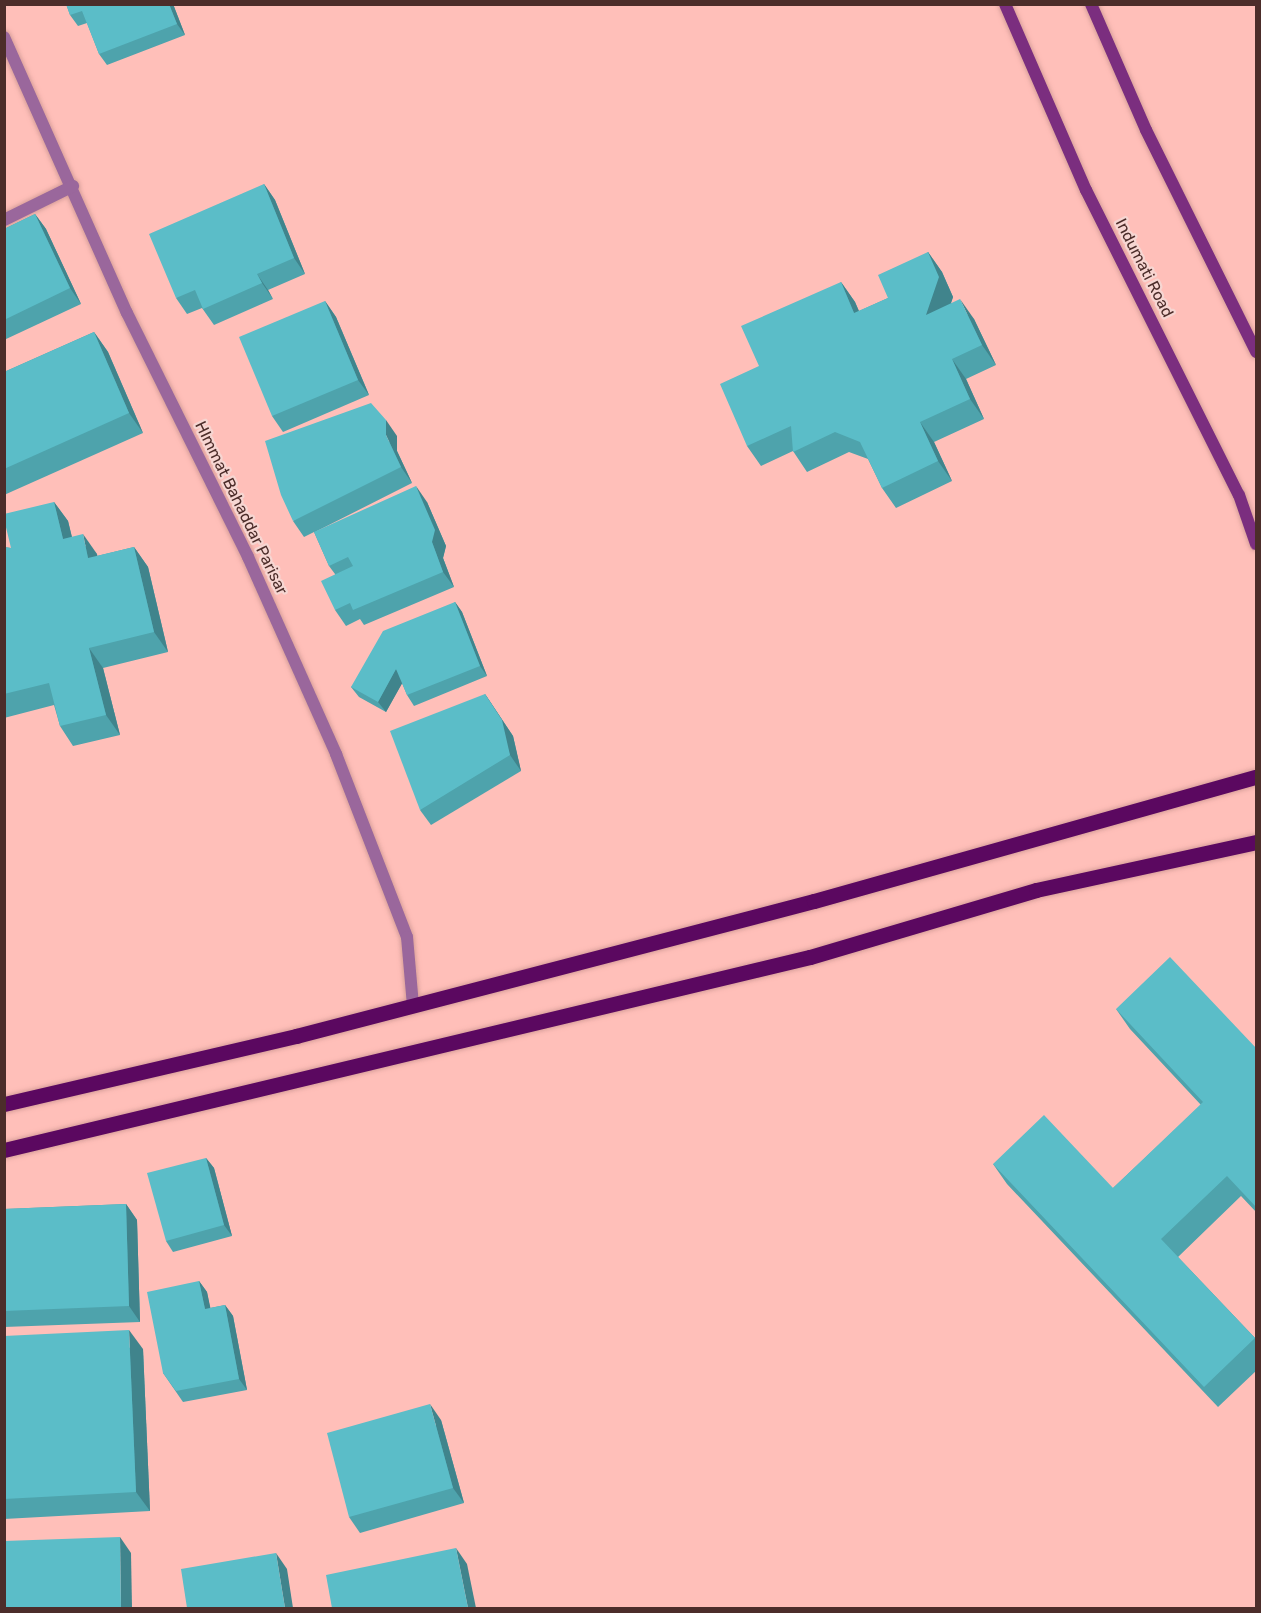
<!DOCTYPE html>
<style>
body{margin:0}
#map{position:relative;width:1261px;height:1613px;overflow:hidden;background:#ffbfb9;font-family:Rubik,sans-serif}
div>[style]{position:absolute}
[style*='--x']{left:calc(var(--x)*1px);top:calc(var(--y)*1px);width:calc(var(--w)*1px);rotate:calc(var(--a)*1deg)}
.roads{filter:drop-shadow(0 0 2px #d89f9a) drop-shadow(0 0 2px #d89f9a)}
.minor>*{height:12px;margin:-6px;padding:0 6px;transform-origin:6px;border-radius:6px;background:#9a679c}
.secondary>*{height:12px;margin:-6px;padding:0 6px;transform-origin:6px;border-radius:6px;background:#7b2e7f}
.primary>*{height:15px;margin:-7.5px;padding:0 7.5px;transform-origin:7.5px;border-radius:7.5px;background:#5b0860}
.wall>*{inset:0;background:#4ea3ac}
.shaded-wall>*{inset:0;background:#40848c}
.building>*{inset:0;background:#5bbdc8}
span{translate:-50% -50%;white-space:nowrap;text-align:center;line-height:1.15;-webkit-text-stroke:4.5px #f6d6d2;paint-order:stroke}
.street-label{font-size:16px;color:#4c2d2a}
.frame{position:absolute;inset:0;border:6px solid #4c2d2a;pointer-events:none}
</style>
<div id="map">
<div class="roads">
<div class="minor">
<div style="--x:4;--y:37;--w:302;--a:66"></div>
<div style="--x:127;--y:313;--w:272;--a:63.6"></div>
<div style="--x:248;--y:557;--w:216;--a:65.9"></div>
<div style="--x:336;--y:754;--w:196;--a:68.8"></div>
<div style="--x:407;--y:937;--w:68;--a:85"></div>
<div style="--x:4;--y:220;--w:77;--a:-26.2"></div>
</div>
<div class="secondary">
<div style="--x:1005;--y:4;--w:203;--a:66.5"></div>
<div style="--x:1086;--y:190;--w:341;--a:63.4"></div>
<div style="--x:1239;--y:495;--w:52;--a:70.9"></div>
<div style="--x:1091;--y:4;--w:137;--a:66.4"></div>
<div style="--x:1146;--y:130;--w:248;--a:63.6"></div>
</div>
<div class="primary">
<div style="--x:4;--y:1104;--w:300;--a:-13.1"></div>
<div style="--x:296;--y:1036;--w:535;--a:-14.61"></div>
<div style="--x:814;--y:901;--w:459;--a:-15.7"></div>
<div style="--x:4;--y:1150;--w:829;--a:-13.47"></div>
<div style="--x:810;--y:957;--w:236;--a:-16.5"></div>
<div style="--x:1036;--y:890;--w:225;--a:-12.3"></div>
</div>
</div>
<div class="wall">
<div style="clip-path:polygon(66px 4px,173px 4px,185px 35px,107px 65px,99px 54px,87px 23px,78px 26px,70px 15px)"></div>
<div style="clip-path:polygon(264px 184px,275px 200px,305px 274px,268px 290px,273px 299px,214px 325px,202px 308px,187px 314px,176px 298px)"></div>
<div style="clip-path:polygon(35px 214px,46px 229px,81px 304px,4px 340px,4px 229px)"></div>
<div style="clip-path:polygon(928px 252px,942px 272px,953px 297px,951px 303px,974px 319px,996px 365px,966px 379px,984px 419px,934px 442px,952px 481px,896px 508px,882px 488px,868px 459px,849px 452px,807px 472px,793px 451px,761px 466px,747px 446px,759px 366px,841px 282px,855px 302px,859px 311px,888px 298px)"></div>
<div style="clip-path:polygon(325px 301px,336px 317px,369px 395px,283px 432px,272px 416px)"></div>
<div style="clip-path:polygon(94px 332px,108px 352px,143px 433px,4px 495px,4px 372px)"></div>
<div style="clip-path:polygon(397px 436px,397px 451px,412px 483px,315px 532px,427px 502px,446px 546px,443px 558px,454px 587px,364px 625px,360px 619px,346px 626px,335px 610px,335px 574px,329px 566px,314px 532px,304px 537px,293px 521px)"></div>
<div style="clip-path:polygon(54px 502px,68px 521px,72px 537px,97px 554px,97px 556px,134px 547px,148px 567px,168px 652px,103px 668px,120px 735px,73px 746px,60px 726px,54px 705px,4px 718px,4px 547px,11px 548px)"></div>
<div style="clip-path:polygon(455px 602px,462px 612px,487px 676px,414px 706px,407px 695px,402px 683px,386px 712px,359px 697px,351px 687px)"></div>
<div style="clip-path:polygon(485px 694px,513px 736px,521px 771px,431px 825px,420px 810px)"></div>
<div style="clip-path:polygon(1116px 1009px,1257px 1049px,1257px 1213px,1241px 1196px,1178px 1257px,1257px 1340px,1257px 1370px,1218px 1407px,1007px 1184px,993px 1164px,1113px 1188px,1201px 1105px,1130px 1029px)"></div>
<div style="clip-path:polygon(206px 1158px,214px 1168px,232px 1236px,173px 1252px,166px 1241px)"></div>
<div style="clip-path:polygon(126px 1204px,137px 1220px,140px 1322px,4px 1327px,4px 1209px)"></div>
<div style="clip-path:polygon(199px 1281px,207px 1292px,210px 1308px,225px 1305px,233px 1316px,247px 1390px,183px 1402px,163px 1373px)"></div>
<div style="clip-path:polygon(4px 1336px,143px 1349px,150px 1511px,4px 1519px)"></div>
<div style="clip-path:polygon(441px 1420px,464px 1503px,360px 1533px,349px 1517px)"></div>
</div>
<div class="shaded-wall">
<div style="clip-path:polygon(169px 4px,173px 4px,185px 35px,177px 24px)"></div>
<div style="clip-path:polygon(264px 184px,275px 200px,305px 274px,294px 258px)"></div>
<div style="clip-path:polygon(35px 214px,46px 229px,81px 304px,70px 288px)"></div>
<div style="clip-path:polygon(928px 252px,942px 272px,953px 297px,940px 335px,926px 315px)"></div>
<div style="clip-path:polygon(257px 274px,268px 290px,273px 299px,262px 283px)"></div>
<div style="clip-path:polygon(841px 282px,855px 302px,868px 333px,854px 313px)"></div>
<div style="clip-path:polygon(960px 299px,974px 319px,996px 365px,982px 345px)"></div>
<div style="clip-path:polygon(325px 301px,336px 317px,369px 395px,358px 380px)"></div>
<div style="clip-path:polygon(94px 332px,108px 352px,143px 433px,129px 413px)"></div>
<div style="clip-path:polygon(952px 359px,966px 379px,984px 419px,970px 399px)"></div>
<div style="clip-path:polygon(386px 420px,397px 436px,397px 451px,412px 483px,401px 467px,386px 435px)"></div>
<div style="clip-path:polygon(920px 422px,934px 442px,952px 481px,938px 461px)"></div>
<div style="clip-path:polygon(416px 486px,427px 502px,446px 546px,443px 558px,454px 587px,443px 572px,432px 542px)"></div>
<div style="clip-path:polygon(54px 502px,68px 521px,77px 559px,63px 539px)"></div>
<div style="clip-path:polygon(83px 534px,97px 554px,102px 578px,88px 558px)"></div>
<div style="clip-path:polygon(134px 547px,148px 567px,168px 652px,154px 632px)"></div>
<div style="clip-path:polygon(455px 602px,462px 612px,487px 676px,480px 666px)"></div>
<div style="clip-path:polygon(89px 648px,103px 668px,120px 735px,106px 715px)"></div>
<div style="clip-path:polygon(396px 669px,404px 680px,386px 712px,378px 702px)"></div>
<div style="clip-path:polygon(485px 694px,513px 736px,521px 771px,510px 755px)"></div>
<div style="clip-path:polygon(206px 1158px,214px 1168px,232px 1236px,224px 1225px)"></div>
<div style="clip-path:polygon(126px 1204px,137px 1220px,140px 1322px,129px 1306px)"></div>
<div style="clip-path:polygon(199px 1281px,207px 1292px,213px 1320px,205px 1309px)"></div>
<div style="clip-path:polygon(225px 1305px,233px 1316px,247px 1390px,239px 1379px)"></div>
<div style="clip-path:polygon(129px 1330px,143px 1349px,150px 1511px,136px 1492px)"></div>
<div style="clip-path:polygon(430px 1404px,441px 1420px,464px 1503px,453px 1488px)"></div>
<div style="clip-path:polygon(120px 1537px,131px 1553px,132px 1608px,121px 1608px)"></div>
<div style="clip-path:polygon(456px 1548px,467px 1564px,476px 1608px,468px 1608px)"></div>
<div style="clip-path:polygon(276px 1553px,287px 1569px,293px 1608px,285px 1608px)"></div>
</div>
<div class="building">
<div style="clip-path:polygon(66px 4px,169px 4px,177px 24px,99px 54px,82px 11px,70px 15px)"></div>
<div style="clip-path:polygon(264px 184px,294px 258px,257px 274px,262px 283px,203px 309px,195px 290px,176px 298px,149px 234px)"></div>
<div style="clip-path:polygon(35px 214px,70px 288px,4px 320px,4px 229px)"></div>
<div style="clip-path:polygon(928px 252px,939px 277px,926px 315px,960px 299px,982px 345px,952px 359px,970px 399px,920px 422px,938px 461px,882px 488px,860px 442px,835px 432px,793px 452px,791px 426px,747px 446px,720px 384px,759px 366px,741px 326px,841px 282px,854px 313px,888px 298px,878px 275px)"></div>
<div style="clip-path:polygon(325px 301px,358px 380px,272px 416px,239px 337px)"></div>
<div style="clip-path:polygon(94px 332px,129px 413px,4px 469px,4px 372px)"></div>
<div style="clip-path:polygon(371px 403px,386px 420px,386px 435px,401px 467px,293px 521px,281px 495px,265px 441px)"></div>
<div style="clip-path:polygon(416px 486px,435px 530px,432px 542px,443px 572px,353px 610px,350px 603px,335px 610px,321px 581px,353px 566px,348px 557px,329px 566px,314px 532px)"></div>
<div style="clip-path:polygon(54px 502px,63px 539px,83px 534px,88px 558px,134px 547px,154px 632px,89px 648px,106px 715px,60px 726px,49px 683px,4px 694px,4px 547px,11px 548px,4px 519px,4px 514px)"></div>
<div style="clip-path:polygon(455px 602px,480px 666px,407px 695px,396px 669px,378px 702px,351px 687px,383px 631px)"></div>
<div style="clip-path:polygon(485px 694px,502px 720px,510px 755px,420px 810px,390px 731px)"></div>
<div style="clip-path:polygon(1170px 957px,1257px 1049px,1257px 1208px,1227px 1176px,1161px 1239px,1255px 1338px,1204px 1387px,993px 1164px,1044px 1115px,1113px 1188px,1203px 1102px,1116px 1009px)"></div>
<div style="clip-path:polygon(206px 1158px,224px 1225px,166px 1241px,147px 1173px)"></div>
<div style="clip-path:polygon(126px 1204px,129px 1306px,4px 1311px,4px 1209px)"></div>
<div style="clip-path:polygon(199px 1281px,205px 1309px,225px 1305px,239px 1379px,176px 1391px,163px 1373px,147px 1292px)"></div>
<div style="clip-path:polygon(129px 1330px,136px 1492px,4px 1499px,4px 1336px)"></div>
<div style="clip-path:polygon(430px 1404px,453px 1488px,349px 1517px,327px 1433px)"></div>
<div style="clip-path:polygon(120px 1537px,121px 1608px,4px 1608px,4px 1541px)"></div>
<div style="clip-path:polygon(456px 1548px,468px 1608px,332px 1608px,326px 1575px)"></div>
<div style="clip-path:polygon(276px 1553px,285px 1608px,187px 1608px,181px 1569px)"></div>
</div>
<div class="street-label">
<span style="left:1144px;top:268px;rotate:63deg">Indumati Road</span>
<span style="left:241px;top:508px;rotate:64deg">HImmat Bahaddar Parisar</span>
</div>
<div class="frame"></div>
</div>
